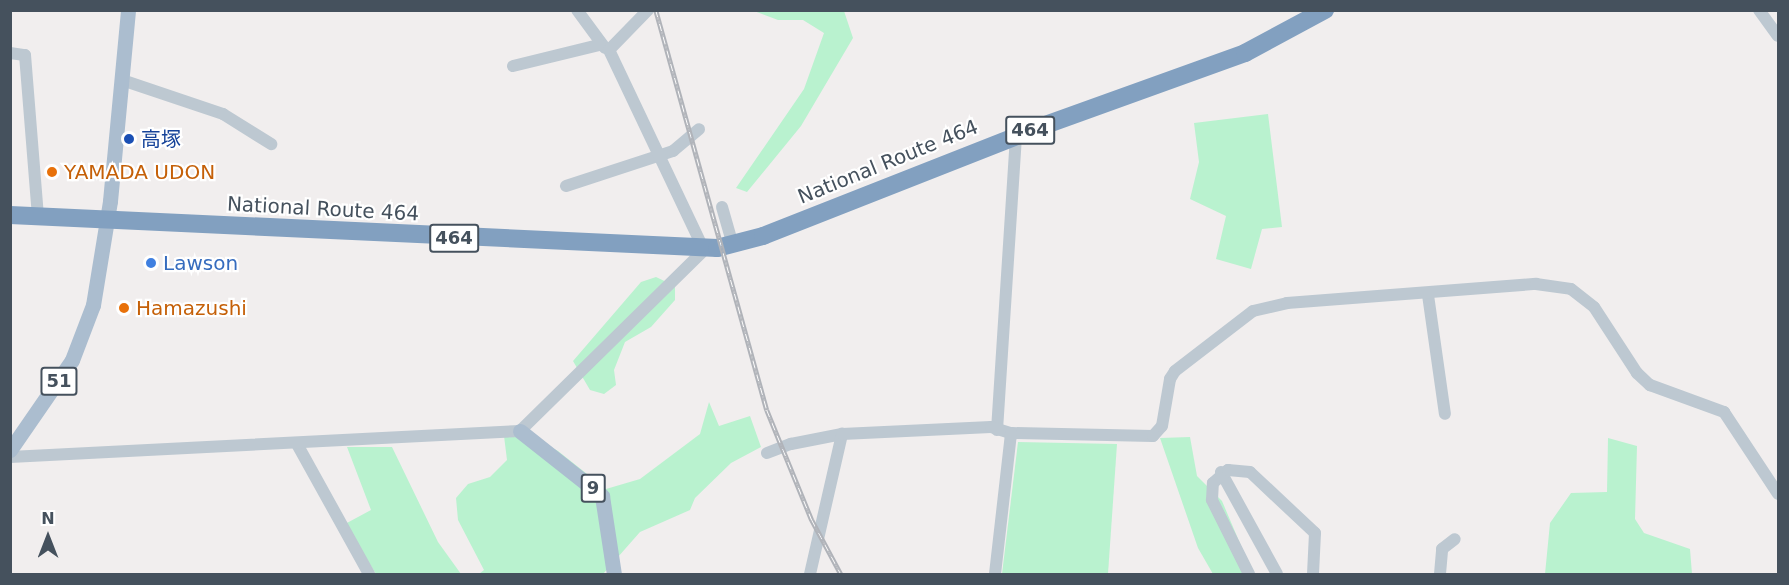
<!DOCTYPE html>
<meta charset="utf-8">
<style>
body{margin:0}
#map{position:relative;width:1789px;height:585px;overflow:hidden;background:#f1eeee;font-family:"DejaVu Sans","Noto Sans JP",sans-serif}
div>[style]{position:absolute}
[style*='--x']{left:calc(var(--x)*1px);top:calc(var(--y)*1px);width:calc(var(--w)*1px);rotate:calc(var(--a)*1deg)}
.green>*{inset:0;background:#b9f2cf}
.minor>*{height:12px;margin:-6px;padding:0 6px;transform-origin:6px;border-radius:6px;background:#bdc8d1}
.major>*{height:15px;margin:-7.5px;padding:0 7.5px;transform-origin:7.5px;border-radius:7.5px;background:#abbdcf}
.highway>*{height:18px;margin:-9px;padding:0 9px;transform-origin:9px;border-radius:9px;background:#82a0c0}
.rail>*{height:4.5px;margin-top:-2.25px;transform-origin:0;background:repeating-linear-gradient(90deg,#fff 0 7px,#b0b3b9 0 14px);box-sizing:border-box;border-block:2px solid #b0b3b9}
.dots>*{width:16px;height:16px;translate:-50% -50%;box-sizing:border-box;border:3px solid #fff;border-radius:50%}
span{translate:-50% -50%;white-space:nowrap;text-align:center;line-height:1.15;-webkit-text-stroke:4.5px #fff;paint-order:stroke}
.shield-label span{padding:2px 4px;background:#fff;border:2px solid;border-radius:4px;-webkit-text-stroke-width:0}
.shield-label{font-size:18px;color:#45515d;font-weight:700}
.transit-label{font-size:20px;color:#164399}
.left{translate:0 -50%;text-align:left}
.street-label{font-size:20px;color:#45515d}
.food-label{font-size:20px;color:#c56008}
.shop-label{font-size:20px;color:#366cbe}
.frame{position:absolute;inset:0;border:12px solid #45515d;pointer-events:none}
.north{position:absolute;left:18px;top:507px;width:60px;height:60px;-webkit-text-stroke:4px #fff;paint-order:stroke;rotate:0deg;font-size:16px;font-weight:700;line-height:24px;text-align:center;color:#45515d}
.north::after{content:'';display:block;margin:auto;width:21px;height:27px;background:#45515d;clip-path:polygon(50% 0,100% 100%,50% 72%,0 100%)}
</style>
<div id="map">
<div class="green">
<div style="clip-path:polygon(754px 11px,844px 11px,853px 38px,801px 126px,747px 192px,736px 188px,804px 89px,824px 33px,803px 20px,778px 20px)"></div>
<div style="clip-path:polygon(1268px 114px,1282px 227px,1262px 229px,1251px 269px,1216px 259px,1226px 216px,1190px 199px,1199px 162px,1194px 123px)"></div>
<div style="clip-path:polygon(656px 277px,675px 286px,675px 300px,651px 327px,625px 342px,614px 370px,616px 385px,604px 394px,590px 390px,573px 361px,641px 282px)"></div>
<div style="clip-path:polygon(709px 402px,719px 426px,750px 416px,761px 447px,731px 463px,695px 498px,690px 510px,640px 532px,603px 574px,479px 574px,484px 570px,458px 520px,456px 498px,468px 484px,490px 477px,507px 460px,504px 436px,535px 438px,558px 451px,606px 489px,640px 479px,700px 434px)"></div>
<div style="clip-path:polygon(1190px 437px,1197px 476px,1222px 501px,1253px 574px,1213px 574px,1198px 548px,1160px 438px)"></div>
<div style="clip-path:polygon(1608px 438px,1637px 446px,1635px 519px,1644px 533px,1690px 549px,1692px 574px,1545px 574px,1550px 523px,1571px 493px,1607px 492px)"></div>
<div style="clip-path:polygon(1018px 442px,1117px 444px,1108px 574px,1002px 574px)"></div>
<div style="clip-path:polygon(347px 447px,392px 447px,438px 542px,461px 574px,376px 574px,345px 524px,371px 510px)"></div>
</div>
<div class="minor">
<div style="--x:577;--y:10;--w:47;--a:53.6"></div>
<div style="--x:1759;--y:10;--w:32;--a:54"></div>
<div style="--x:10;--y:53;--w:15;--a:8"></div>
<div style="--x:25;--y:55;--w:163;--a:85.4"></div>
<div style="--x:513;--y:66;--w:89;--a:-13.7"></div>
<div style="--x:122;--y:80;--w:107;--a:18.6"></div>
<div style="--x:223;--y:114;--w:57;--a:32"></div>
<div style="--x:566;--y:186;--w:113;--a:-18.1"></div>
<div style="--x:673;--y:151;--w:34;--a:-40"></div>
<div style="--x:722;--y:207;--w:40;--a:74"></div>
<div style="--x:1428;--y:295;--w:120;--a:81.9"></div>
<div style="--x:997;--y:430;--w:295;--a:-86.3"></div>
<div style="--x:297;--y:444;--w:149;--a:61"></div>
<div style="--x:767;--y:453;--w:26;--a:-21"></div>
<div style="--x:791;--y:444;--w:52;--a:-11.1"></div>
<div style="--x:10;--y:457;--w:511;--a:-2.92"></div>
<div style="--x:520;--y:431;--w:258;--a:-44.5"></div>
<div style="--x:704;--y:250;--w:221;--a:-115.4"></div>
<div style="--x:609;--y:50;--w:56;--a:-45.7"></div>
<div style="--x:1221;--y:472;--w:116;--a:61.2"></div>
<div style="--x:810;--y:574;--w:144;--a:-77.1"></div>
<div style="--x:842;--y:434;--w:149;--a:-2.7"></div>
<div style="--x:991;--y:427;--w:21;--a:17"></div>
<div style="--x:1011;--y:433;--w:142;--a:1.2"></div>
<div style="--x:1153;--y:436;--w:13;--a:-48"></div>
<div style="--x:1162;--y:426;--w:48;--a:-80.3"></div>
<div style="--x:1170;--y:379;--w:9;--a:-58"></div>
<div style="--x:1175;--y:371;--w:98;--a:-37.6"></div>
<div style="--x:1253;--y:311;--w:35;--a:-13"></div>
<div style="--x:1287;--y:303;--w:250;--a:-4.4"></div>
<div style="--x:1536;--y:284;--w:35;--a:8"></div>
<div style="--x:1571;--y:289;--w:29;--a:38"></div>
<div style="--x:1594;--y:307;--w:79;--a:56.9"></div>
<div style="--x:1637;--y:373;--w:18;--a:43"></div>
<div style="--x:1650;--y:385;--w:79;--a:20"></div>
<div style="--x:1724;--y:412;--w:98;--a:56.6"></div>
<div style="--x:995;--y:574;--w:142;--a:-83.5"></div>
<div style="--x:1249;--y:574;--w:83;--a:-116.6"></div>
<div style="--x:1212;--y:500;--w:17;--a:-87"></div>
<div style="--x:1213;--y:483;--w:20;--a:-41"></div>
<div style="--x:1228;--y:470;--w:22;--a:5"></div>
<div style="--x:1250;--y:472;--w:89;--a:43.2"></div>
<div style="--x:1315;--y:533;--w:41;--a:92.8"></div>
<div style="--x:1440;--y:574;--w:25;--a:-85"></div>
<div style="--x:1442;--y:549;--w:16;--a:-38"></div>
</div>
<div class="major">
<div style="--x:520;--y:431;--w:105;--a:38.4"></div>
<div style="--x:602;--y:496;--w:79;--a:81.3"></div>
<div style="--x:10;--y:450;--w:109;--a:-55.4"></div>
<div style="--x:72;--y:360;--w:59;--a:-69.1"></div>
<div style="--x:93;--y:305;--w:105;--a:-80.7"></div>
<div style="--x:110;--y:201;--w:192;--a:-84.6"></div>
</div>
<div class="highway">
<div style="--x:10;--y:215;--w:708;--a:2.67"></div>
<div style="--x:717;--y:248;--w:48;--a:-14.6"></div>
<div style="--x:763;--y:236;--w:295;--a:-21.5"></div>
<div style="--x:1037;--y:128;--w:221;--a:-19.8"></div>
<div style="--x:1245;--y:53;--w:91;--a:-28.3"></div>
</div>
<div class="rail">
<div style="--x:656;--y:10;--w:415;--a:74.5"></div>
<div style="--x:767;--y:410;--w:119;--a:67.8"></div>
<div style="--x:812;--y:520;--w:61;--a:61.8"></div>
</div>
<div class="dots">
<div style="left:129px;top:139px;background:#1a4fb4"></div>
<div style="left:52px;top:172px;background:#e8710a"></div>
<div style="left:151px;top:263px;background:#3f7fe0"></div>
<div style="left:124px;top:308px;background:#e8710a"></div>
</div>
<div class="shield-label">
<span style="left:1030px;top:130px">464</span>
<span style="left:454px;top:238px">464</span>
<span style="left:59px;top:381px">51</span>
<span style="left:593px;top:488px">9</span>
</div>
<div class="transit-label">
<span class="left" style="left:141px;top:139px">高塚</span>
</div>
<div class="street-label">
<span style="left:888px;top:162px;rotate:-22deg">National Route 464</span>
<span style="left:323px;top:209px;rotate:3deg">National Route 464</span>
</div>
<div class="food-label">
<span class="left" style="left:64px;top:172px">YAMADA UDON</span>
<span class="left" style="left:136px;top:308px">Hamazushi</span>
</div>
<div class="shop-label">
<span class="left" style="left:163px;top:263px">Lawson</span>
</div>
<div class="frame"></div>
<div class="north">N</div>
</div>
